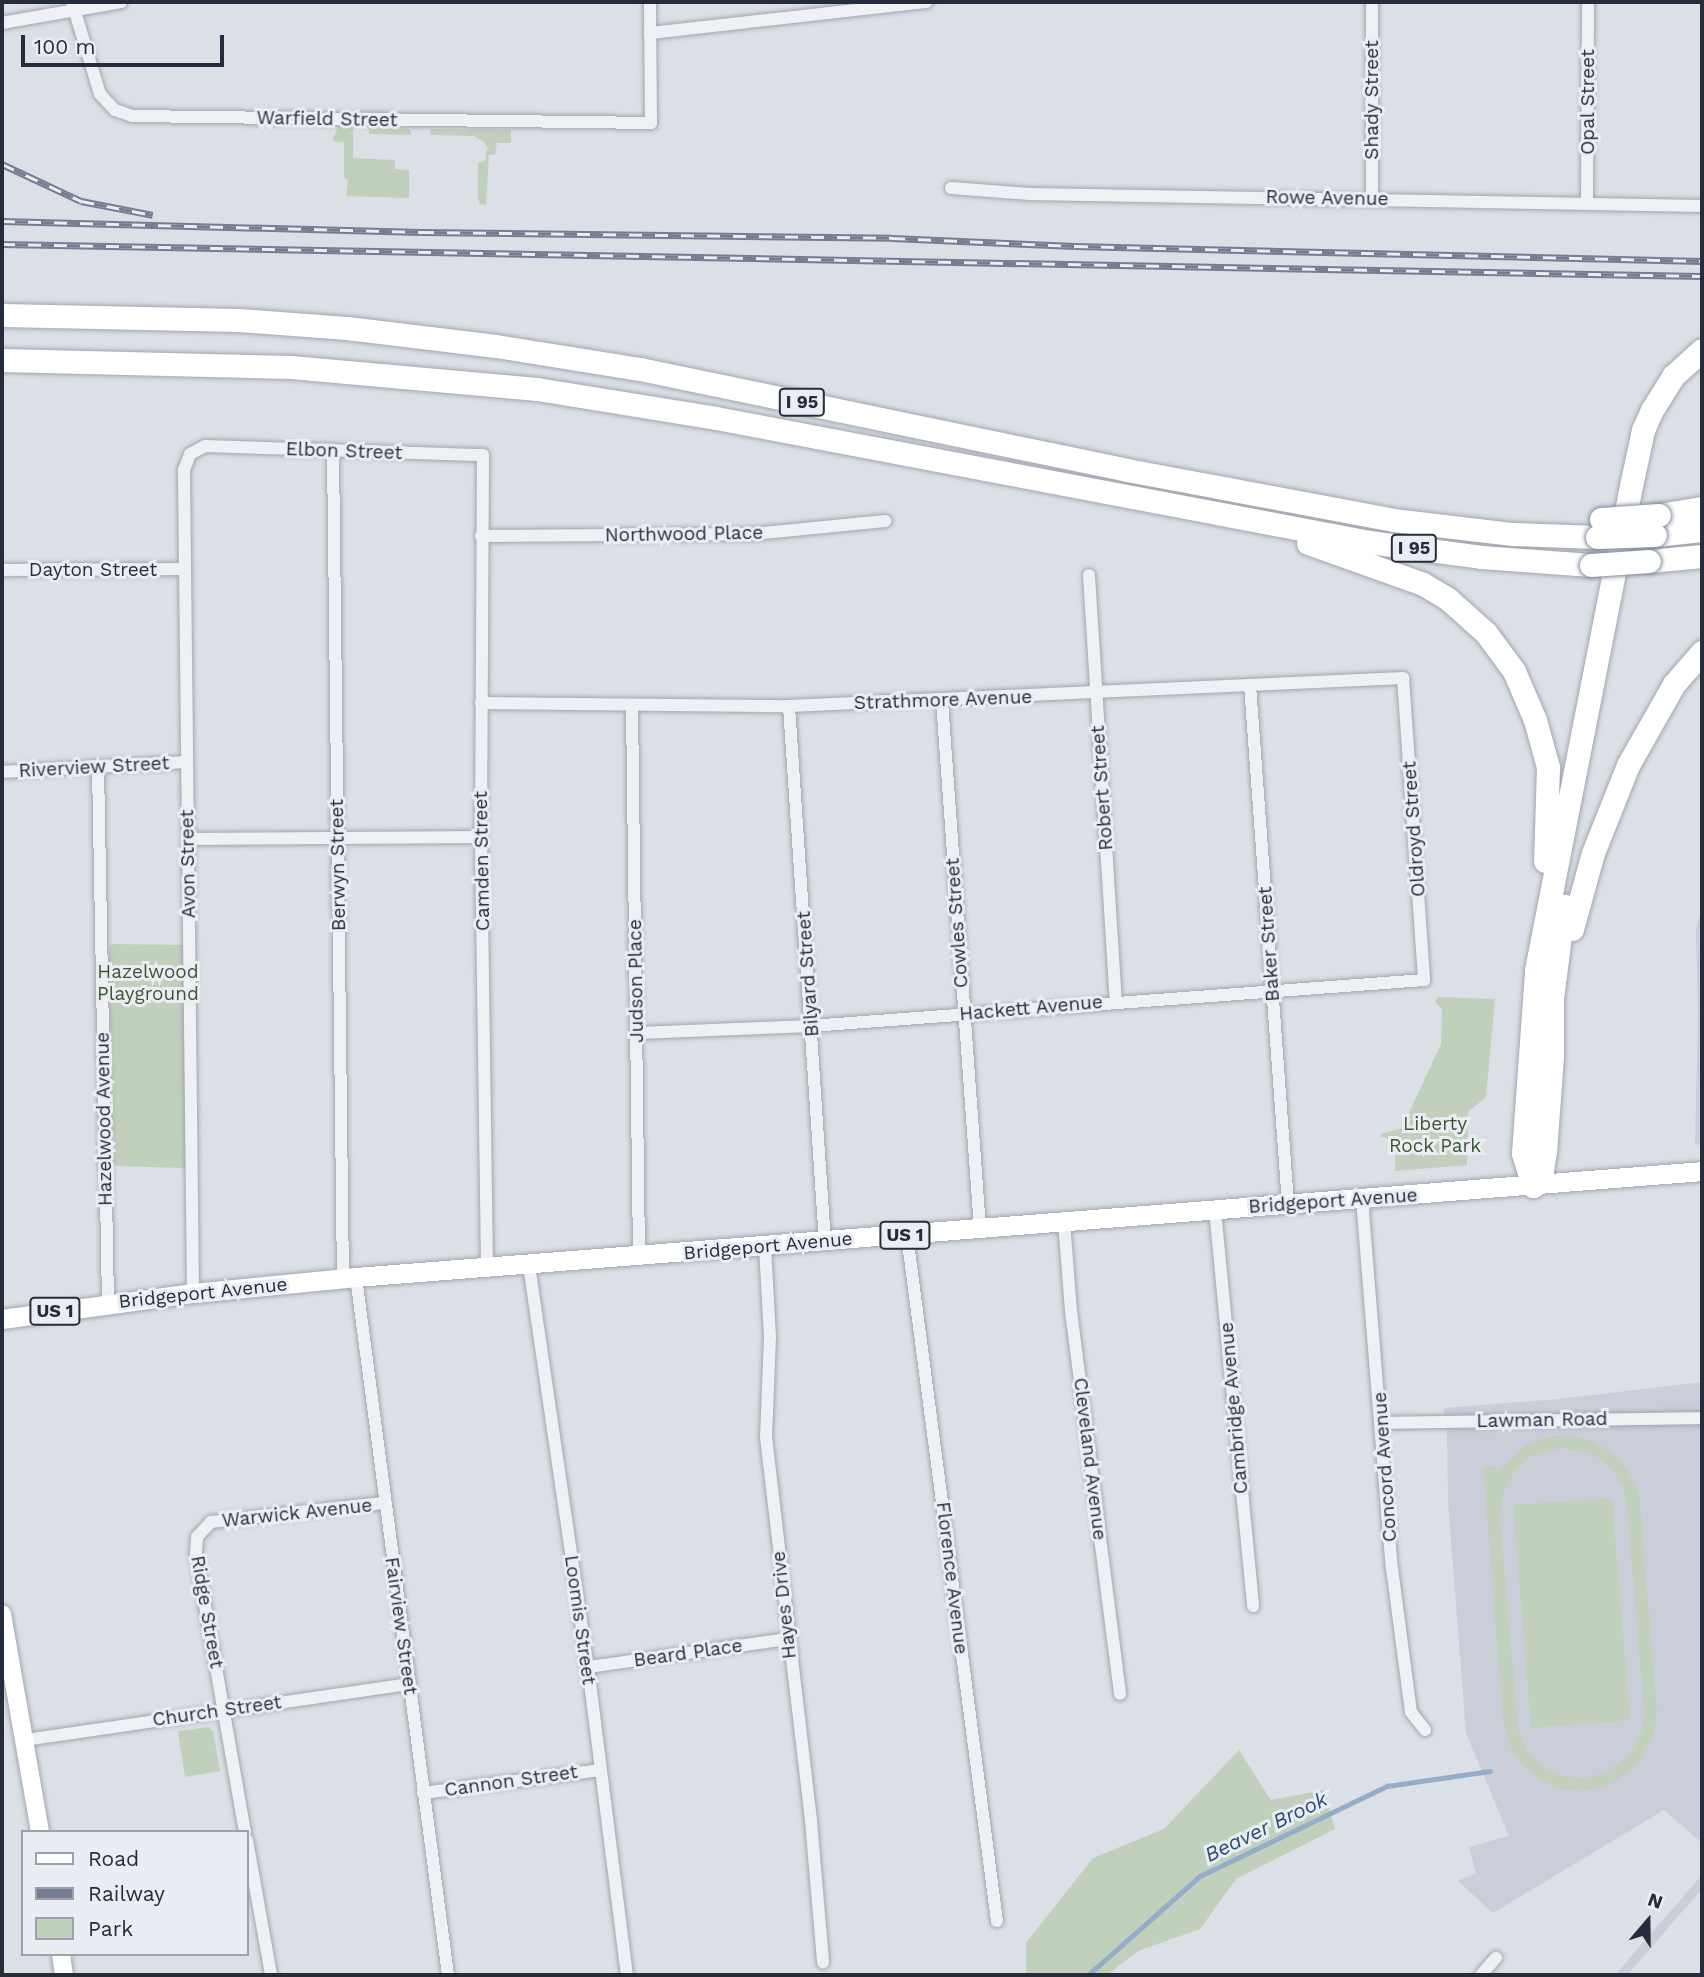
<!DOCTYPE html>
<style>
body{margin:0}
#map{position:relative;width:1704px;height:1977px;overflow:hidden;background:#dbdfe6;font-family:"Work Sans",sans-serif}
div>[style]{position:absolute}
[style*='--x']{left:calc(var(--x)*1px);top:calc(var(--y)*1px);width:calc(var(--w)*1px);rotate:calc(var(--a)*1deg)}
.built>*{inset:0;background:#c9ced8}
.green>*{inset:0;background:#c1d0bc}
.stream>*{height:4.5px;margin:-2.25px;padding:0 2.25px;transform-origin:2.25px;border-radius:2.25px;background:#95adc8}
.roads{filter:drop-shadow(0 0 2px #a1a6b0) drop-shadow(0 0 2px #a1a6b0)}
.minor>*{height:12px;margin:-6px;padding:0 6px;transform-origin:6px;border-radius:6px;background:#eef0f4}
.secondary>*{height:18px;margin:-9px;padding:0 9px;transform-origin:9px;border-radius:9px;background:#fff}
.primary>*{height:19px;margin:-9.5px;padding:0 9.5px;transform-origin:9.5px;border-radius:9.5px;background:#fff}
.motorway>*{height:23px;margin:-11.5px;padding:0 11.5px;transform-origin:11.5px;border-radius:11.5px;background:#fff}
.rail>*{height:7px;margin-top:-3.5px;transform-origin:0;background:repeating-linear-gradient(90deg,#eaeef4 0 13px,#747e90 0 26px);box-sizing:border-box;border-block:2px solid #747e90}
.bridges{filter:drop-shadow(0 0 2px #828c9d) drop-shadow(0 0 2px #828c9d)}
.motorway-bridge>*{height:23px;margin:-11.5px;padding:0 11.5px;transform-origin:11.5px;border-radius:11.5px;background:#fff}
span{translate:-50% -50%;white-space:nowrap;text-align:center;line-height:1.15;-webkit-text-stroke:6px #eaeef4;paint-order:stroke}
.shield-label span{padding:2px 5px;background:#eaeef4;border:2px solid;border-radius:5px;-webkit-text-stroke-width:0}
.shield-label{font-size:18px;color:#252d3c;font-weight:700}
.street-label{font-size:19px;color:#252d3c}
.park-label{font-size:19px;color:#395832}
.water-label{font-size:21px;color:#2f4b71;font-style:italic}
.frame{position:absolute;inset:0;border:4px solid #252d3c;pointer-events:none}
.legend{position:absolute;left:21px;top:1830px;width:228px;height:126px;box-sizing:border-box;background:#eaeef4;border:2px solid #9ba1aa;margin:0;padding:9px 12px;list-style:none;font-size:21px;color:#252d3c}
.legend li{display:flex;align-items:center;gap:14px;height:35px}
.legend b{width:35px;border:2px solid #9ba1aa}
.north{position:absolute;left:1613px;top:1886px;width:70px;height:70px;-webkit-text-stroke:5px #eaeef4;paint-order:stroke;rotate:20deg;font-size:19px;font-weight:700;line-height:28px;text-align:center;color:#252d3c}
.north::after{content:'';display:block;margin:auto;width:24px;height:32px;background:#252d3c;clip-path:polygon(50% 0,100% 100%,50% 72%,0 100%)}
.scale{position:absolute;left:21px;top:35px;width:203px;height:32px;box-sizing:border-box;border:4px solid #252d3c;border-top:0;padding-left:9px;font-size:21px;line-height:24px;white-space:nowrap;color:#252d3c;-webkit-text-stroke:5px #eaeef4;paint-order:stroke}
</style>
<div id="map">
<div class="built">
<div style="clip-path:polygon(1702px 908px,1702px 1144px,1695px 1145px,1698px 1015px,1696px 929px)"></div>
<div style="clip-path:polygon(1702px 1382px,1702px 1843px,1664px 1810px,1493px 1913px,1458px 1881px,1476px 1873px,1469px 1847px,1509px 1836px,1466px 1733px,1448px 1501px,1447px 1427px,1397px 1431px,1396px 1418px,1444px 1415px,1444px 1408px,1559px 1399px)"></div>
<div style="clip-path:polygon(1702px 1875px,1702px 1889px,1627px 1975px,1615px 1975px)"></div>
</div>
<div class="green">
<div style="clip-path:polygon(338px 127px,353px 127px,353px 158px,395px 160px,395px 169px,409px 170px,409px 198px,346px 196px,348px 181px,344px 177px,344px 142px,332px 141px)"></div>
<div style="clip-path:polygon(369px 128px,409px 129px,412px 135px,369px 134px)"></div>
<div style="clip-path:polygon(431px 129px,511px 130px,511px 143px,497px 143px,495px 155px,489px 155px,486px 205px,480px 204px,478px 199px,478px 163px,486px 160px,486px 151px,489px 150px,484px 142px,474px 136px,430px 135px)"></div>
<div style="clip-path:polygon(112px 944px,185px 945px,185px 1168px,113px 1166px,109px 948px)"></div>
<div style="clip-path:polygon(1438px 997px,1495px 999px,1486px 1097px,1468px 1112px,1467px 1165px,1395px 1171px,1396px 1139px,1381px 1137px,1381px 1134px,1402px 1128px,1441px 1044px,1442px 1009px,1435px 1002px)"></div>
<div style="clip-path:polygon(evenodd,1570px 1435px,1593px 1441px,1614px 1454px,1629px 1472px,1639px 1494px,1657px 1710px,1654px 1734px,1637px 1766px,1608px 1786px,1585px 1791px,1560px 1789px,1539px 1779px,1520px 1763px,1508px 1742px,1503px 1719px,1483px 1467px,1496px 1465px,1497px 1473px,1524px 1446px,1546px 1437px,1570px 1435px,1559px 1448px,1579px 1450px,1597px 1457px,1612px 1470px,1623px 1487px,1627px 1507px,1644px 1711px,1641px 1733px,1631px 1753px,1605px 1773px,1584px 1778px,1562px 1776px,1542px 1766px,1527px 1750px,1518px 1729px,1500px 1517px,1502px 1497px,1515px 1470px,1530px 1457px,1559px 1448px)"></div>
<div style="clip-path:polygon(1612px 1498px,1630px 1720px,1531px 1728px,1513px 1505px)"></div>
<div style="clip-path:polygon(209px 1727px,213px 1731px,220px 1771px,185px 1777px,178px 1731px)"></div>
<div style="clip-path:polygon(1239px 1750px,1271px 1800px,1324px 1790px,1335px 1829px,1236px 1879px,1200px 1929px,1138px 1951px,1107px 1975px,1026px 1975px,1026px 1943px,1093px 1858px,1164px 1829px)"></div>
</div>
<div class="stream">
<div style="--x:1088;--y:1975;--w:149;--a:-41.5"></div>
<div style="--x:1200;--y:1876;--w:208;--a:-25.7"></div>
<div style="--x:1387;--y:1786;--w:104;--a:-8.3"></div>
</div>
<div class="roads">
<div class="minor">
<div style="--x:72;--y:2;--w:96;--a:73.1"></div>
<div style="--x:100;--y:94;--w:22;--a:47"></div>
<div style="--x:115;--y:110;--w:18;--a:19"></div>
<div style="--x:132;--y:116;--w:519;--a:0.77"></div>
<div style="--x:651;--y:123;--w:121;--a:-90.5"></div>
<div style="--x:2;--y:23;--w:121;--a:-10"></div>
<div style="--x:650;--y:33;--w:278;--a:-6.4"></div>
<div style="--x:951;--y:188;--w:79;--a:4.3"></div>
<div style="--x:1030;--y:194;--w:672;--a:1.02"></div>
<div style="--x:1372;--y:199;--w:197;--a:-90"></div>
<div style="--x:1587;--y:203;--w:201;--a:-89.7"></div>
<div style="--x:333;--y:451;--w:828;--a:89.31"></div>
<div style="--x:481;--y:536;--w:272;--a:-0.4"></div>
<div style="--x:753;--y:534;--w:133;--a:-5.6"></div>
<div style="--x:2;--y:570;--w:182;--a:-0.3"></div>
<div style="--x:1089;--y:575;--w:427;--a:86.4"></div>
<div style="--x:1250;--y:685;--w:520;--a:85.81"></div>
<div style="--x:942;--y:701;--w:529;--a:85.88"></div>
<div style="--x:481;--y:703;--w:308;--a:0.6"></div>
<div style="--x:789;--y:706;--w:615;--a:-2.61"></div>
<div style="--x:1403;--y:678;--w:303;--a:86"></div>
<div style="--x:1424;--y:980;--w:615;--a:175.71"></div>
<div style="--x:811;--y:1026;--w:174;--a:177.7"></div>
<div style="--x:632;--y:705;--w:551;--a:89.27"></div>
<div style="--x:789;--y:706;--w:537;--a:86.16"></div>
<div style="--x:98;--y:766;--w:537;--a:88.93"></div>
<div style="--x:2;--y:772;--w:184;--a:-3.1"></div>
<div style="--x:188;--y:839;--w:293;--a:-0.4"></div>
<div style="--x:1362;--y:1199;--w:370;--a:85.4"></div>
<div style="--x:1392;--y:1568;--w:145;--a:82.5"></div>
<div style="--x:1411;--y:1712;--w:23;--a:52"></div>
<div style="--x:1215;--y:1210;--w:398;--a:84.5"></div>
<div style="--x:1064;--y:1222;--w:89;--a:85.5"></div>
<div style="--x:1071;--y:1311;--w:386;--a:82.7"></div>
<div style="--x:907;--y:1235;--w:692;--a:82.53"></div>
<div style="--x:765;--y:1247;--w:90;--a:86.8"></div>
<div style="--x:770;--y:1337;--w:100;--a:92.3"></div>
<div style="--x:766;--y:1437;--w:387;--a:83.3"></div>
<div style="--x:811;--y:1821;--w:142;--a:85.1"></div>
<div style="--x:529;--y:1265;--w:406;--a:81.7"></div>
<div style="--x:588;--y:1667;--w:310;--a:82.8"></div>
<div style="--x:356;--y:1277;--w:704;--a:82.49"></div>
<div style="--x:193;--y:1293;--w:823;--a:-90.63"></div>
<div style="--x:184;--y:470;--w:17;--a:-69"></div>
<div style="--x:190;--y:454;--w:17;--a:-28"></div>
<div style="--x:205;--y:446;--w:278;--a:1.9"></div>
<div style="--x:483;--y:455;--w:382;--a:90.3"></div>
<div style="--x:481;--y:837;--w:430;--a:89.2"></div>
<div style="--x:1382;--y:1423;--w:320;--a:-0.9"></div>
<div style="--x:588;--y:1667;--w:201;--a:-8"></div>
<div style="--x:25;--y:1740;--w:388;--a:-8.3"></div>
<div style="--x:423;--y:1793;--w:177;--a:-7.4"></div>
<div style="--x:245;--y:1832;--w:283;--a:-100"></div>
<div style="--x:196;--y:1553;--w:16;--a:-86"></div>
<div style="--x:197;--y:1537;--w:21;--a:-47"></div>
<div style="--x:211;--y:1522;--w:174;--a:-6.3"></div>
<div style="--x:247;--y:1840;--w:137;--a:79.9"></div>
<div style="--x:1481;--y:1975;--w:23;--a:-49"></div>
</div>
<div class="secondary">
<div style="--x:2;--y:1614;--w:221;--a:80.1"></div>
<div style="--x:61;--y:1954;--w:21;--a:82"></div>
</div>
<div class="primary">
<div style="--x:2;--y:1319;--w:193;--a:-7.8"></div>
<div style="--x:193;--y:1293;--w:164;--a:-5.6"></div>
<div style="--x:356;--y:1277;--w:1350;--a:-4.5"></div>
</div>
<div class="motorway">
<div style="--x:2;--y:315;--w:237;--a:1.2"></div>
<div style="--x:239;--y:320;--w:108;--a:4.2"></div>
<div style="--x:347;--y:328;--w:150;--a:6.9"></div>
<div style="--x:496;--y:346;--w:146;--a:9.1"></div>
<div style="--x:640;--y:369;--w:497;--a:11.7"></div>
<div style="--x:1127;--y:470;--w:271;--a:10.6"></div>
<div style="--x:1393;--y:520;--w:121;--a:6.7"></div>
<div style="--x:1513;--y:534;--w:84;--a:2"></div>
<div style="--x:2;--y:360;--w:289;--a:1.4"></div>
<div style="--x:291;--y:367;--w:247;--a:5.1"></div>
<div style="--x:537;--y:389;--w:181;--a:9.2"></div>
<div style="--x:716;--y:418;--w:665;--a:10.75"></div>
<div style="--x:1369;--y:542;--w:113;--a:7.6"></div>
<div style="--x:1481;--y:557;--w:110;--a:4.2"></div>
<div style="--x:1659;--y:515;--w:44;--a:-9.2"></div>
<div style="--x:1655;--y:535;--w:47;--a:-6.1"></div>
<div style="--x:1308;--y:543;--w:122;--a:19.6"></div>
<div style="--x:1423;--y:584;--w:29;--a:31"></div>
<div style="--x:1448;--y:599;--w:51;--a:41.8"></div>
<div style="--x:1486;--y:633;--w:47;--a:53.6"></div>
<div style="--x:1514;--y:671;--w:53;--a:66.8"></div>
<div style="--x:1535;--y:720;--w:49;--a:74.5"></div>
<div style="--x:1548;--y:767;--w:94;--a:91.8"></div>
<div style="--x:1649;--y:561;--w:53;--a:-5.4"></div>
<div style="--x:1572;--y:929;--w:79;--a:-74.6"></div>
<div style="--x:1593;--y:853;--w:95;--a:-68.3"></div>
<div style="--x:1628;--y:765;--w:93;--a:-60.4"></div>
<div style="--x:1674;--y:684;--w:43;--a:-48.8"></div>
<div style="--x:1533;--y:1186;--w:34;--a:-107"></div>
<div style="--x:1523;--y:1153;--w:183;--a:-85.9"></div>
<div style="--x:1536;--y:970;--w:493;--a:-78.9"></div>
<div style="--x:1631;--y:486;--w:57;--a:-77.9"></div>
<div style="--x:1643;--y:430;--w:22;--a:-66"></div>
<div style="--x:1652;--y:410;--w:40;--a:-58"></div>
<div style="--x:1673;--y:376;--w:39;--a:-42"></div>
<div style="--x:1533;--y:1186;--w:18;--a:-61"></div>
<div style="--x:1542;--y:1170;--w:18;--a:-81"></div>
<div style="--x:1545;--y:1152;--w:96;--a:-85.8"></div>
<div style="--x:1552;--y:1056;--w:58;--a:-90"></div>
<div style="--x:1552;--y:998;--w:93;--a:-82.6"></div>
</div>
</div>
<div class="rail">
<div style="--x:2;--y:164;--w:87;--a:25.1"></div>
<div style="--x:81;--y:201;--w:73;--a:11"></div>
<div style="--x:2;--y:221;--w:419;--a:1.5"></div>
<div style="--x:421;--y:232;--w:471;--a:0.7"></div>
<div style="--x:892;--y:238;--w:183;--a:2.5"></div>
<div style="--x:1075;--y:246;--w:627;--a:1.37"></div>
<div style="--x:2;--y:244;--w:1700;--a:1.08"></div>
</div>
<div class="bridges">
<div class="motorway-bridge">
<div style="--x:1601;--y:519;--w:58;--a:-3.9"></div>
<div style="--x:1597;--y:537;--w:58;--a:-2"></div>
<div style="--x:1591;--y:565;--w:58;--a:-3.9"></div>
</div>
</div>
<div class="shield-label">
<span style="left:802px;top:402px">I 95</span>
<span style="left:1414px;top:548px">I 95</span>
<span style="left:905px;top:1235px">US 1</span>
<span style="left:55px;top:1311px">US 1</span>
</div>
<div class="street-label">
<span style="left:1372px;top:100px;rotate:-90deg">Shady Street</span>
<span style="left:1588px;top:102px;rotate:-90deg">Opal Street</span>
<span style="left:327px;top:119px;rotate:1deg">Warfield Street</span>
<span style="left:1327px;top:198px;rotate:1deg">Rowe Avenue</span>
<span style="left:344px;top:451px;rotate:2deg">Elbon Street</span>
<span style="left:684px;top:534px;rotate:-1deg">Northwood Place</span>
<span style="left:93px;top:570px">Dayton Street</span>
<span style="left:943px;top:700px;rotate:-2deg">Strathmore Avenue</span>
<span style="left:94px;top:767px;rotate:-3deg">Riverview Street</span>
<span style="left:1102px;top:788px;rotate:-94deg">Robert Street</span>
<span style="left:1414px;top:829px;rotate:-94deg">Oldroyd Street</span>
<span style="left:482px;top:861px;rotate:-91deg">Camden Street</span>
<span style="left:188px;top:864px;rotate:-91deg">Avon Street</span>
<span style="left:338px;top:865px;rotate:-91deg">Berwyn Street</span>
<span style="left:957px;top:923px;rotate:-94deg">Cowles Street</span>
<span style="left:1269px;top:944px;rotate:-94deg">Baker Street</span>
<span style="left:808px;top:974px;rotate:-94deg">Bilyard Street</span>
<span style="left:636px;top:981px;rotate:-91deg">Judson Place</span>
<span style="left:1031px;top:1008px;rotate:-5deg">Hackett Avenue</span>
<span style="left:104px;top:1119px;rotate:-91deg">Hazelwood Avenue</span>
<span style="left:1333px;top:1201px;rotate:-4deg">Bridgeport Avenue</span>
<span style="left:768px;top:1246px;rotate:-5deg">Bridgeport Avenue</span>
<span style="left:203px;top:1293px;rotate:-6deg">Bridgeport Avenue</span>
<span style="left:1234px;top:1408px;rotate:-95deg">Cambridge Avenue</span>
<span style="left:1542px;top:1420px;rotate:-1deg">Lawman Road</span>
<span style="left:1090px;top:1459px;rotate:83deg">Cleveland Avenue</span>
<span style="left:1385px;top:1467px;rotate:-94deg">Concord Avenue</span>
<span style="left:297px;top:1513px;rotate:-6deg">Warwick Avenue</span>
<span style="left:952px;top:1578px;rotate:83deg">Florence Avenue</span>
<span style="left:784px;top:1605px;rotate:-96deg">Hayes Drive</span>
<span style="left:207px;top:1612px;rotate:80deg">Ridge Street</span>
<span style="left:580px;top:1620px;rotate:82deg">Loomis Street</span>
<span style="left:401px;top:1626px;rotate:82deg">Fairview Street</span>
<span style="left:688px;top:1653px;rotate:-8deg">Beard Place</span>
<span style="left:217px;top:1711px;rotate:-8deg">Church Street</span>
<span style="left:511px;top:1781px;rotate:-8deg">Cannon Street</span>
</div>
<div class="park-label">
<span style="left:148px;top:983px">Hazelwood<br>Playground</span>
<span style="left:1435px;top:1135px">Liberty<br>Rock Park</span>
</div>
<div class="water-label">
<span style="left:1266px;top:1827px;rotate:-26deg">Beaver Brook</span>
</div>
<div class="frame"></div>
<ul class="legend">
<li><b style="height:9px;background:#fff"></b>Road</li>
<li><b style="height:9px;background:#747e90"></b>Railway</li>
<li><b style="height:19px;background:#c1d0bc"></b>Park</li>
</ul>
<div class="north">N</div>
<div class="scale">100 m</div>
</div>
